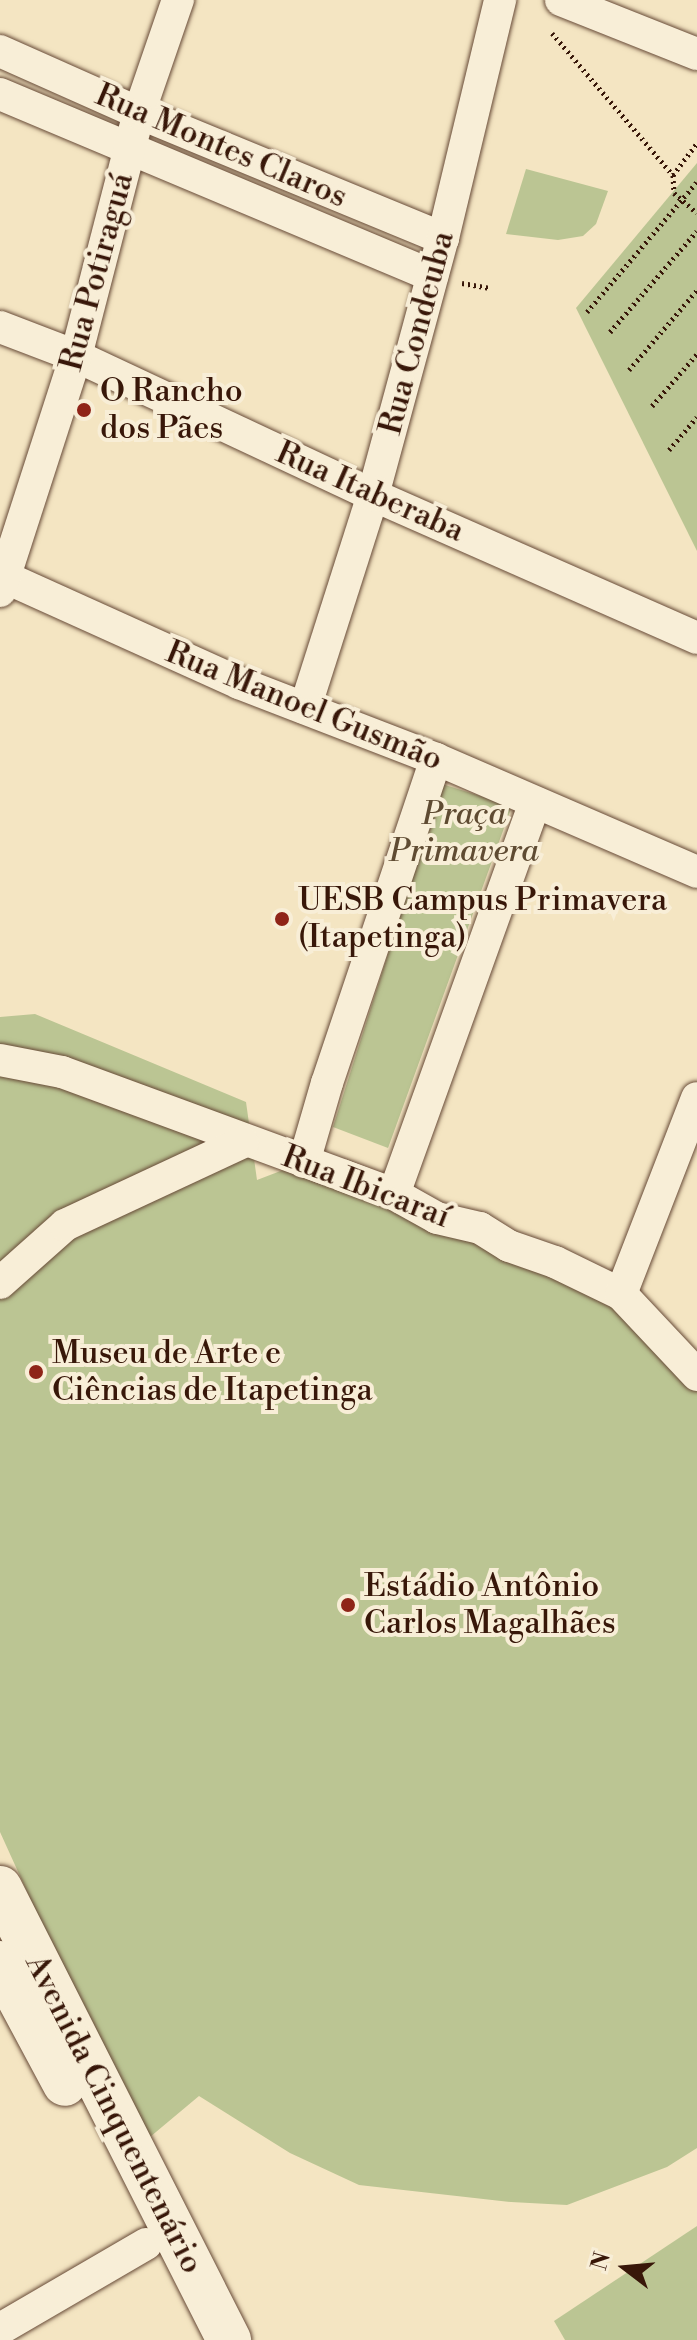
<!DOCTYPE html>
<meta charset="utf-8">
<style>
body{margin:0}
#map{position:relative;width:697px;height:2340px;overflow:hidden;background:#f4e5c2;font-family:"Libre Bodoni",serif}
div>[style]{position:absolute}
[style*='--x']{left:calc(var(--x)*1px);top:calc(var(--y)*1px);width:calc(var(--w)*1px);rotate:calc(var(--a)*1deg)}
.green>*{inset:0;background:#bbc593}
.path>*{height:5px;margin-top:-2.5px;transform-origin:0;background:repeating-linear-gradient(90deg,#381709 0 2px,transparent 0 6px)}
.roads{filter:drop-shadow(0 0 2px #674a37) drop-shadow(0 0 2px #674a37)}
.street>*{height:32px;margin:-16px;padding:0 16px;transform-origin:16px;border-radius:16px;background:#f8eed7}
.secondary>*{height:44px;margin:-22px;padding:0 22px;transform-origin:22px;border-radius:22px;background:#f8eed7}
.dots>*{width:22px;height:22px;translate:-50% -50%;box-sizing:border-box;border:4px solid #f8eed7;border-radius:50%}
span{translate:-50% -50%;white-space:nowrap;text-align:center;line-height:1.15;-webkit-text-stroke:8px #f8eed7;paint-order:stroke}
.street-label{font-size:32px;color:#381709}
.poi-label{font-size:32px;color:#381709}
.left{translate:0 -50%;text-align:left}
.park-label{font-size:32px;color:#5f4b32;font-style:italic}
.north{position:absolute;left:585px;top:2228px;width:80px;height:80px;-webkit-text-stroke:6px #f8eed7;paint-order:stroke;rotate:286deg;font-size:22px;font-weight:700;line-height:32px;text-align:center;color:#381709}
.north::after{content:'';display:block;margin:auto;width:28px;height:36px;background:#381709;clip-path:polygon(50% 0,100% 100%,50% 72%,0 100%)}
</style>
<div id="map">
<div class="green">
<div style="clip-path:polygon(697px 163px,697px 551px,576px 308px)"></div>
<div style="clip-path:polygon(526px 169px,608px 191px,596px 224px,583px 236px,558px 240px,506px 234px)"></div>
<div style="clip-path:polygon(442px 784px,512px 806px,388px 1148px,333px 1127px)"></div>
<div style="clip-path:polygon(35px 1014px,246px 1102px,257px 1180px,304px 1162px,394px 1194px,464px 1209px,516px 1231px,621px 1294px,697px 1378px,697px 2148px,667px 2167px,567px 2205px,511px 2202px,359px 2185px,290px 2153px,199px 2096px,150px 2137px,54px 1951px,0 1832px,0 1017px)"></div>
<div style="clip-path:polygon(697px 2226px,697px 2340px,565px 2340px,554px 2321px)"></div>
</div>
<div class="path">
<div style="--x:552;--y:33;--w:187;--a:49.6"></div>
<div style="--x:673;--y:175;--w:18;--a:87"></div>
<div style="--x:674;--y:193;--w:30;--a:41"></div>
<div style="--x:673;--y:175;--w:40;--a:-53"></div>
<div style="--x:462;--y:283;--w:27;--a:10"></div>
<div style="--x:587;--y:312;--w:170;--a:-49.8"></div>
<div style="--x:610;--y:332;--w:133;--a:-49.3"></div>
<div style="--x:629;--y:370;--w:105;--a:-49.6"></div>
<div style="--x:652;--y:406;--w:69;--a:-49.1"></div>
<div style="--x:669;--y:450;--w:43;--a:-49.7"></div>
</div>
<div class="roads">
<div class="street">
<div style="--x:561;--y:0;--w:146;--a:21.7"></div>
<div style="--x:0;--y:51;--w:152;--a:24"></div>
<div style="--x:139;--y:113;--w:329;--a:22.4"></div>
<div style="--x:0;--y:94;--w:469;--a:22.8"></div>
<div style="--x:0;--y:327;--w:81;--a:20.9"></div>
<div style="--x:76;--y:356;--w:328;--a:25.1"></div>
<div style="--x:373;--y:495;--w:354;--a:23.8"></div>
<div style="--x:0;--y:575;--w:262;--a:24.3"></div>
<div style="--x:239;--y:683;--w:211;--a:21.1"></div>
<div style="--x:436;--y:759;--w:284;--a:23.4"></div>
<div style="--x:0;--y:591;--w:247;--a:-72.1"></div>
<div style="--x:76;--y:356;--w:251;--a:-75.5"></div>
<div style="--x:139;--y:113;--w:120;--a:-71"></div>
<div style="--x:305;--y:708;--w:224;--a:-72.3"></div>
<div style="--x:373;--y:495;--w:266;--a:-74.8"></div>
<div style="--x:443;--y:238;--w:245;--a:-76.5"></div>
<div style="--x:0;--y:1060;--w:63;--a:11"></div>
<div style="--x:62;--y:1072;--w:354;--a:20.2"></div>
<div style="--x:394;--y:1194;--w:49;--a:29.2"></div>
<div style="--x:437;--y:1218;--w:44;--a:13.1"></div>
<div style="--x:480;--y:1228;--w:34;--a:32"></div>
<div style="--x:509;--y:1246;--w:49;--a:19.2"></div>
<div style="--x:555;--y:1262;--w:73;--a:25.9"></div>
<div style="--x:621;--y:1294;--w:111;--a:46.8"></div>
<div style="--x:304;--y:1162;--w:82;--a:-73.8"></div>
<div style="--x:327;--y:1083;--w:342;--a:-71.4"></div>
<div style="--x:394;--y:1194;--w:416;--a:-70.2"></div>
<div style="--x:0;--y:1283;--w:87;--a:-41.7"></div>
<div style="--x:65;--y:1225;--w:196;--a:-25"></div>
<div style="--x:621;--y:1294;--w:210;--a:-68.8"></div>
<div style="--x:0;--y:2329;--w:169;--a:-30.2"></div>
</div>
<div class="secondary">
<div style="--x:0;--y:1888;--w:507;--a:63.13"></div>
<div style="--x:0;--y:1963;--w:137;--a:61.8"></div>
</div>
</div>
<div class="dots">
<div style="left:84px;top:410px;background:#8f2418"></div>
<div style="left:282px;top:919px;background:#8f2418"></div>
<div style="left:36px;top:1372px;background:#8f2418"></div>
<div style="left:348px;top:1605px;background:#8f2418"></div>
</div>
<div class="street-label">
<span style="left:221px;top:146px;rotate:23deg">Rua Montes Claros</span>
<span style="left:97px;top:272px;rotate:-75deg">Rua Potiraguá</span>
<span style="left:417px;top:333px;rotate:-75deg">Rua Condeuba</span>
<span style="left:370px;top:492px;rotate:24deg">Rua Itaberaba</span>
<span style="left:304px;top:706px;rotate:22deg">Rua Manoel Gusmão</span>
<span style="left:366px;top:1187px;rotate:21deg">Rua Ibicaraí</span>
<span style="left:114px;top:2114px;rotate:63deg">Avenida Cinquentenário</span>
</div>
<div class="poi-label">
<span class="left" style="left:100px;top:410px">O Rancho<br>dos Pães</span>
<span class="left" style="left:298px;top:919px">UESB Campus Primavera<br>(Itapetinga)</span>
<span class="left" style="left:52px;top:1372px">Museu de Arte e<br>Ciências de Itapetinga</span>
<span class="left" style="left:364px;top:1605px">Estádio Antônio<br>Carlos Magalhães</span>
</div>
<div class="park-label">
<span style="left:464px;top:833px">Praça<br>Primavera</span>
</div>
<div class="north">N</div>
</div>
